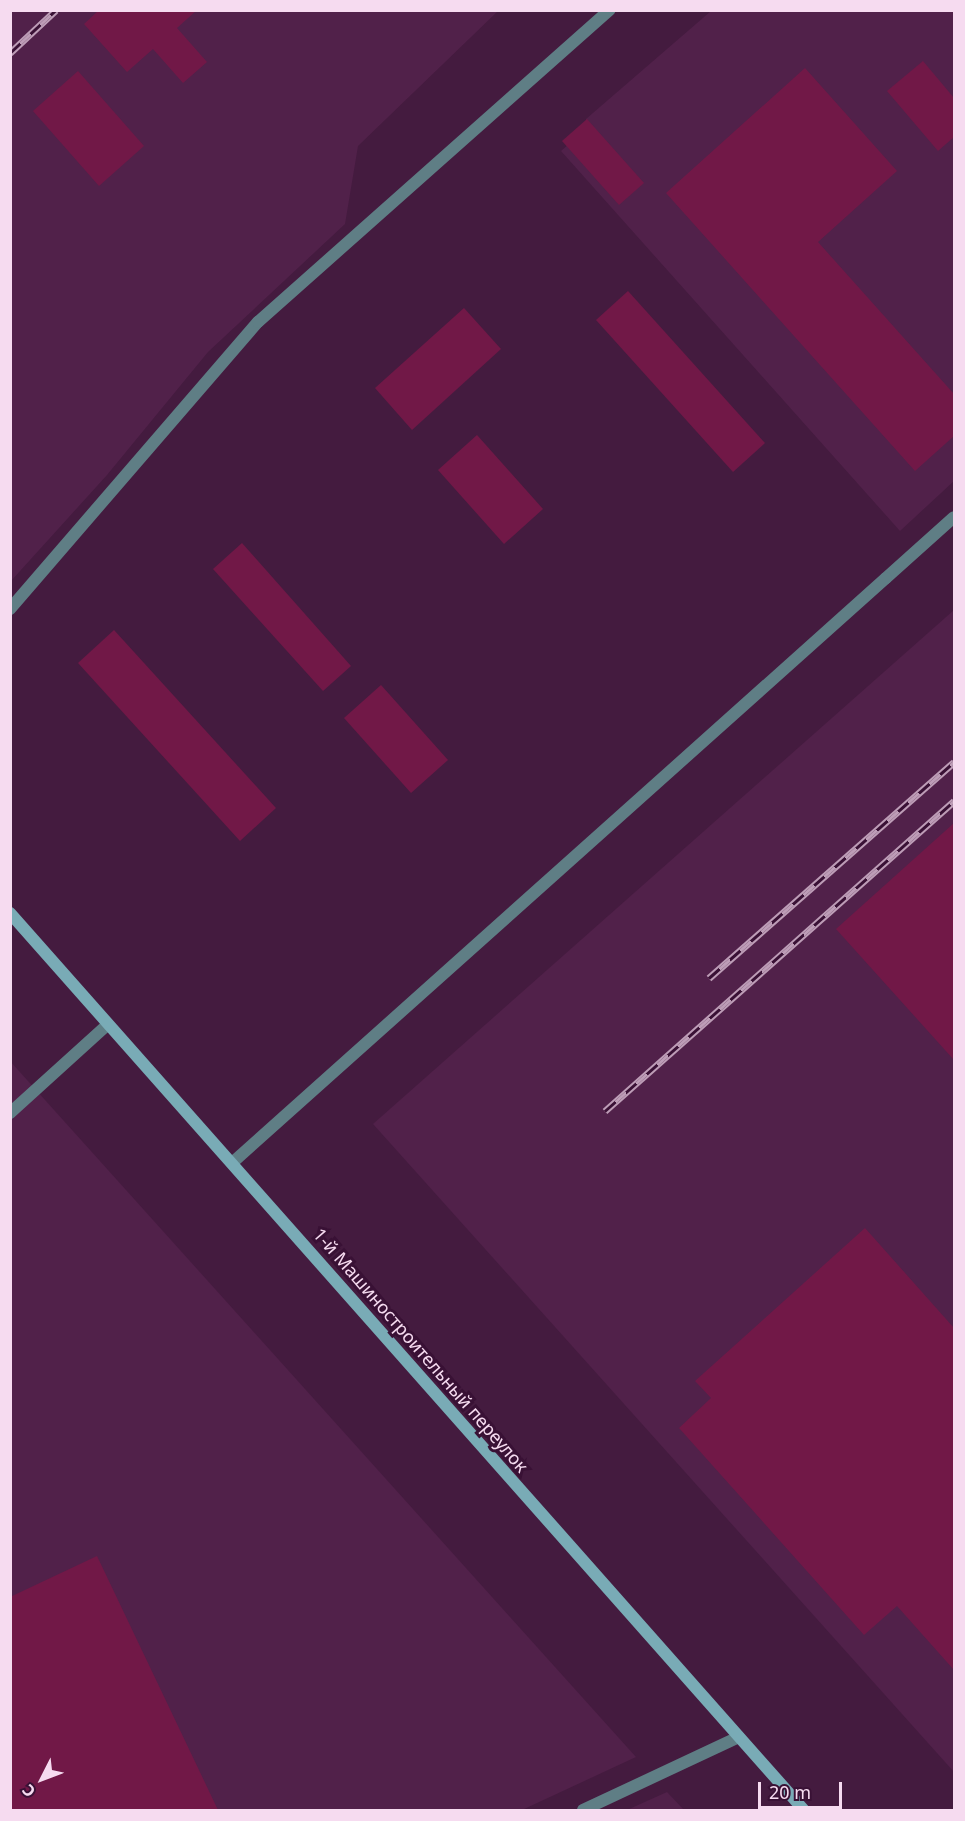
<!DOCTYPE html>
<meta charset="utf-8">
<style>
body{margin:0}
#map{position:relative;width:965px;height:1821px;overflow:hidden;background:#441b3f;font-family:"Noto Sans",sans-serif}
div>[style]{position:absolute}
[style*='--x']{left:calc(var(--x)*1px);top:calc(var(--y)*1px);width:calc(var(--w)*1px);rotate:calc(var(--a)*1deg)}
.built>*{inset:0;background:#51214a}
.building>*{inset:0;background:#711847}
.lane>*{height:12px;margin:-6px;padding:0 6px;transform-origin:6px;border-radius:6px;background:#5f7e85}
.street>*{height:12px;margin:-6px;padding:0 6px;transform-origin:6px;border-radius:6px;background:#5f7e85}
.secondary>*{height:12px;margin:-6px;padding:0 6px;transform-origin:6px;border-radius:6px;background:#79abb6}
.rail>*{height:7px;margin-top:-3.5px;transform-origin:0;background:repeating-linear-gradient(90deg,#391135 0 14px,#bd9db7 0 28px);box-sizing:border-box;border-block:2px solid #bd9db7}
span{translate:-50% -50%;white-space:nowrap;text-align:center;line-height:1.15;-webkit-text-stroke:6px #391135;paint-order:stroke}
.street-label{font-size:18px;color:#f6dbf0}
.frame{position:absolute;inset:0;border:12px solid #f6dbf0;pointer-events:none}
.north{position:absolute;left:12px;top:1749px;width:60px;height:60px;-webkit-text-stroke:4px #391135;paint-order:stroke;rotate:228deg;font-size:16px;font-weight:700;line-height:24px;text-align:center;color:#f6dbf0}
.north::after{content:'';display:block;margin:auto;width:21px;height:27px;background:#f6dbf0;clip-path:polygon(50% 0,100% 100%,50% 72%,0 100%)}
.scale{position:absolute;left:758px;top:1782px;width:84px;height:27px;box-sizing:border-box;border:3px solid #f6dbf0;border-top:0;padding-left:8px;font-size:18px;line-height:21px;white-space:nowrap;color:#f6dbf0;-webkit-text-stroke:4px #391135;paint-order:stroke}
</style>
<div id="map">
<div class="built">
<div style="clip-path:polygon(11px 11px,498px 11px,358px 146px,345px 224px,208px 352px,107px 475px,11px 581px)"></div>
<div style="clip-path:polygon(711px 11px,954px 11px,954px 481px,900px 531px,561px 151px,586px 129px,586px 119px)"></div>
<div style="clip-path:polygon(954px 610px,954px 1772px,373px 1124px)"></div>
<div style="clip-path:polygon(10px 1061px,636px 1757px,522px 1810px,11px 1810px)"></div>
<div style="clip-path:polygon(667px 1792px,684px 1810px,627px 1810px)"></div>
</div>
<div class="building">
<div style="clip-path:polygon(99px 10px,197px 10px,177px 28px,207px 62px,183px 83px,153px 49px,127px 72px,84px 24px)"></div>
<div style="clip-path:polygon(923px 61px,954px 98px,954px 137px,938px 151px,887px 91px)"></div>
<div style="clip-path:polygon(805px 68px,897px 171px,818px 242px,954px 394px,954px 436px,915px 471px,666px 193px)"></div>
<div style="clip-path:polygon(78px 71px,144px 146px,99px 186px,33px 111px)"></div>
<div style="clip-path:polygon(587px 119px,644px 183px,619px 205px,562px 141px)"></div>
<div style="clip-path:polygon(628px 291px,765px 443px,733px 472px,596px 320px)"></div>
<div style="clip-path:polygon(464px 308px,501px 349px,412px 430px,375px 388px)"></div>
<div style="clip-path:polygon(477px 435px,543px 509px,504px 544px,438px 470px)"></div>
<div style="clip-path:polygon(242px 543px,351px 666px,323px 691px,213px 569px)"></div>
<div style="clip-path:polygon(114px 630px,276px 808px,240px 841px,78px 663px)"></div>
<div style="clip-path:polygon(381px 685px,448px 760px,411px 793px,344px 718px)"></div>
<div style="clip-path:polygon(954px 823px,954px 1060px,836px 929px)"></div>
<div style="clip-path:polygon(865px 1228px,954px 1328px,954px 1670px,897px 1606px,864px 1635px,679px 1428px,711px 1398px,695px 1381px)"></div>
<div style="clip-path:polygon(97px 1556px,218px 1810px,10px 1810px,10px 1597px)"></div>
</div>
<div class="lane">
<div style="--x:886;--y:578;--w:91;--a:-41.9"></div>
<div style="--x:10;--y:1113;--w:132;--a:-42.2"></div>
</div>
<div class="street">
<div style="--x:10;--y:609;--w:379;--a:-49.2"></div>
<div style="--x:258;--y:322;--w:470;--a:-41.6"></div>
<div style="--x:232;--y:1163;--w:877;--a:-41.81"></div>
<div style="--x:583;--y:1810;--w:172;--a:-25.1"></div>
</div>
<div class="secondary">
<div style="--x:10;--y:913;--w:1198;--a:48.49"></div>
</div>
<div class="rail">
<div style="--x:10;--y:53;--w:63;--a:-43.1"></div>
<div style="--x:709;--y:978;--w:327;--a:-41.4"></div>
<div style="--x:605;--y:1111;--w:467;--a:-41.6"></div>
</div>
<div class="street-label">
<span style="left:421px;top:1350px;rotate:49deg">1-й Машиностроительный переулок</span>
</div>
<div class="frame"></div>
<div class="north">С</div>
<div class="scale">20 m</div>
</div>
